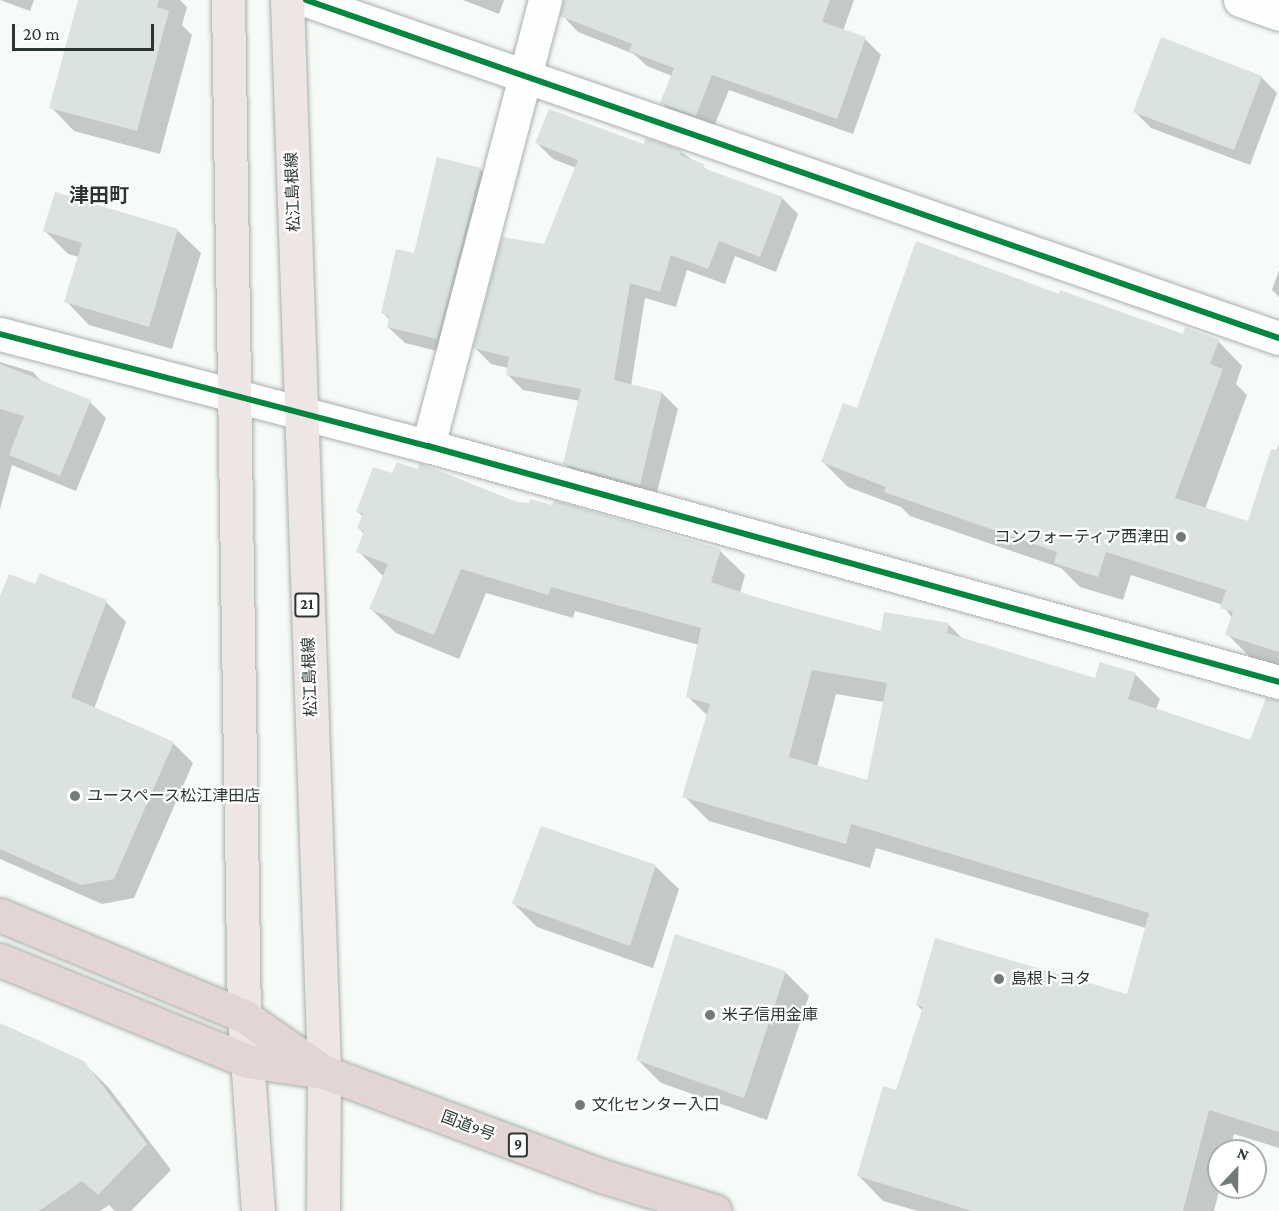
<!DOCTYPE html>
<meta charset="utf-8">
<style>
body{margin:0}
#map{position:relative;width:1279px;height:1211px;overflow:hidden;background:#f6fbf8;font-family:"Crimson Pro","Noto Sans JP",serif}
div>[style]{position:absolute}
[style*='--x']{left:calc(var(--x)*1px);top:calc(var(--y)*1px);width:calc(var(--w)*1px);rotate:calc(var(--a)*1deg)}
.shadow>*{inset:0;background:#0003}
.building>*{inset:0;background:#dbe3de}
.roads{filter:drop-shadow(0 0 2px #a8afab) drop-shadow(0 0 2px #a8afab)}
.minor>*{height:33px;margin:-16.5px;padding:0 16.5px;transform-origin:16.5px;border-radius:16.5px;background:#fefefe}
.major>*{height:33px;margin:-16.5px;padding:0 16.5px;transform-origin:16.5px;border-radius:16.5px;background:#eee5e5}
.highway>*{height:33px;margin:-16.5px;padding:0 16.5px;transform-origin:16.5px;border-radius:16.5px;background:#e4d5d5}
.cycleway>*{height:6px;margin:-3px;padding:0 3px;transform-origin:3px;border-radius:3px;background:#00873e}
.dots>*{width:16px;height:16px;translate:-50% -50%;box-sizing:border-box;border:3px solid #fff;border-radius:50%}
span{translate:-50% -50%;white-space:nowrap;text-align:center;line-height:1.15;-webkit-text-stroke:4.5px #fff;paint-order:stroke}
.shield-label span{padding:2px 4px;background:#fff;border:2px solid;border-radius:4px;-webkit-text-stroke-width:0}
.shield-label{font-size:15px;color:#2b3630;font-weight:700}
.street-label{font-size:16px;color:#2b3630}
.poi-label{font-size:16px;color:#2b3630}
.right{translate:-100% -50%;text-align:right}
.left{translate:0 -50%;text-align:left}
.quarter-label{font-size:20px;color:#2b3630;font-weight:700}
.north{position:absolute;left:1207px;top:1139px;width:60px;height:60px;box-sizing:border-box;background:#fff;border:2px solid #aaafac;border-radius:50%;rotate:22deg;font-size:16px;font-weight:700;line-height:24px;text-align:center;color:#2b3630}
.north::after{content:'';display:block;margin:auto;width:21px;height:27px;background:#727b76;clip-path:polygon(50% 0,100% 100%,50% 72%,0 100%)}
.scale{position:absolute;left:12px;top:24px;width:142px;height:27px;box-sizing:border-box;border:3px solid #2b3630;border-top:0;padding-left:8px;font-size:18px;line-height:21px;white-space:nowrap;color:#2b3630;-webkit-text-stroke:4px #fff;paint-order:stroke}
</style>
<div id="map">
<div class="shadow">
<div style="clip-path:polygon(0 0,34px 0,30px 11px)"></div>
<div style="clip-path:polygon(80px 0,180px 0,187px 7px,182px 25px,192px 35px,160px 154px,74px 131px,51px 107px)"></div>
<div style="clip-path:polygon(463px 0,504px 0,499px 14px)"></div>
<div style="clip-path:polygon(564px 0,854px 0,843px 31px,865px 39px,881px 55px,853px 134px,729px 90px,712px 131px,678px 119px,662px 103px,672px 76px,647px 66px,634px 54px,578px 32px,562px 15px)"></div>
<div style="clip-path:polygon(1261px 77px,1277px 93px,1250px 165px,1151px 128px,1135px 112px)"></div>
<div style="clip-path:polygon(537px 143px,644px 146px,681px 152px,709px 171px,782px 198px,798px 214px,776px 272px,735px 256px,725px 284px,687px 270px,676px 307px,645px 298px,631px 386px,662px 393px,678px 409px,655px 500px,580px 480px,564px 463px,580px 401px,523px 390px,507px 374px,508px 368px,491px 364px,475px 348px,545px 246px,576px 168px,553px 159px)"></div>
<div style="clip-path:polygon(439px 159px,481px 170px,497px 186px,453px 355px,405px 343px,388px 327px,390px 320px,383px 313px,415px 254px)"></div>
<div style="clip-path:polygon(177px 230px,201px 253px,172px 349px,89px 325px,66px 301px,79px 257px,68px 254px,45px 231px)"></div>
<div style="clip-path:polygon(1279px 270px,1279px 297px,1272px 290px)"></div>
<div style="clip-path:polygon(1060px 296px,1184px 335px,1218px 341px,1242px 366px,1236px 384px,1247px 395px,1205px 509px,1249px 523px,1279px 444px,1279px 668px,1252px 659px,1227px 634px,1232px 618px,1223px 605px,1131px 575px,1123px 600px,1080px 587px,1061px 568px,910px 516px,901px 507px,848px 487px,823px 462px,857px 410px)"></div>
<div style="clip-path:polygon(0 362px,33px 372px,42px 382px,90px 402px,106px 418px,76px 491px,12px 465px,0 509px)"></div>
<div style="clip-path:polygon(evenodd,393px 475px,720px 551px,745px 575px,740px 593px,882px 633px,948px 624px,964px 640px,1096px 680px,1135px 674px,1160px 699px,1156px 710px,1251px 742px,1279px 701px,1279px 1148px,1234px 1134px,1230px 1151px,1219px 1151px,1220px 1187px,1214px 1211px,918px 1211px,883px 1201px,859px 1176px,897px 1092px,923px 1011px,917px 1005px,1128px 996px,1146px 928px,876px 848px,870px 868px,709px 821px,684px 796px,708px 716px,688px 697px,699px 645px,575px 611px,573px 618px,486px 593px,459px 659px,396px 633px,371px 609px,384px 577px,358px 551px,364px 534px,359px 528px,363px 517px,357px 511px,393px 475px,836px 694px,884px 702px,868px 782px,817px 767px,836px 694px)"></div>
<div style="clip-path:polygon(36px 586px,106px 602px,126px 622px,94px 709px,173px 743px,193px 763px,134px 898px,102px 904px,0 859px,0 599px)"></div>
<div style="clip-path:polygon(655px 866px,679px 889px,653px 968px,537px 927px,514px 904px)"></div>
<div style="clip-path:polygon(785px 972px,809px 996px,767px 1120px,661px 1083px,637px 1059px)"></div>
<div style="clip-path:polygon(0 1025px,83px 1062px,109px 1088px,171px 1170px,131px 1211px,115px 1211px,109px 1205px,100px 1211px,0 1211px)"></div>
</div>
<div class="building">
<div style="clip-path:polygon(78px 0,159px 0,157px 7px,169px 11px,137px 131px,49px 108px)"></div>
<div style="clip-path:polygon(563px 0,830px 0,822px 22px,866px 37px,837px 119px,712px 75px,696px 116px,660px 103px,674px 68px,629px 51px,632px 44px,560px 16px)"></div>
<div style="clip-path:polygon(1161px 37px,1262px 76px,1234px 150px,1133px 112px)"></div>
<div style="clip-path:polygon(549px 109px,643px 144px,646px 138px,682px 150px,680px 155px,704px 164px,703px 168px,783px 197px,760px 257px,719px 241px,708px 269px,671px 255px,660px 292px,630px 283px,614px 380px,662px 392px,640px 485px,563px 464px,581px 389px,506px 375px,509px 357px,473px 348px,502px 237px,544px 244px,578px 160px,535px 143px)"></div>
<div style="clip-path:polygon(437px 157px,481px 168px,437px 339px,387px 327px,389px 316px,381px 313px,396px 249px,414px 253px)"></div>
<div style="clip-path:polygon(55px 192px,178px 229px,149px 327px,64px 302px,82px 243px,43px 231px)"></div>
<div style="clip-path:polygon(916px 241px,1059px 294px,1060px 290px,1183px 334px,1185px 327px,1219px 340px,1210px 364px,1223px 369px,1175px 498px,1248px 521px,1271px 449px,1279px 450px,1279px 652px,1225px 635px,1233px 612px,1220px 608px,1226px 590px,1106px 552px,1098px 577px,1054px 563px,1057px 552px,884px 492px,886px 487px,821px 462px,843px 403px,857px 408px)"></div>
<div style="clip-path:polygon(0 364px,91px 400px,60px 476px,9px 455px,24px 416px,0 409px)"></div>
<div style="clip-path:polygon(evenodd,397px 462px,417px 469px,420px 463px,517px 502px,529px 503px,530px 499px,552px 505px,554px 500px,721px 549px,711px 582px,768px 601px,881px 631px,884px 612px,949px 623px,947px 633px,1095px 678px,1100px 662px,1136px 673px,1128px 699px,1250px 740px,1266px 698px,1279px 700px,1279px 1132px,1209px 1110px,1183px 1211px,972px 1211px,857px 1176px,883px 1086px,896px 1090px,923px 1007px,916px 1005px,935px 938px,1127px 994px,1149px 913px,851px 824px,846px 844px,682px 797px,710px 704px,686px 697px,701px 628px,551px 587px,548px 595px,461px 569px,434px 635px,369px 609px,388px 564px,356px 552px,364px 531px,357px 528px,363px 514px,356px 512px,373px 467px,392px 473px,397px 462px,812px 670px,887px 683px,867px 780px,789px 757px,812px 670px)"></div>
<div style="clip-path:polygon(40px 573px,107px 600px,71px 697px,174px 742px,114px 879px,81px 885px,0 849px,0 596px,9px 574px,35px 584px)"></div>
<div style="clip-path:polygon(541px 826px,656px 865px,630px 946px,512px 904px)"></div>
<div style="clip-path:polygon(675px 934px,786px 971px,744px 1098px,636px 1060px)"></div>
<div style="clip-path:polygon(0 1023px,84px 1061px,147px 1144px,98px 1195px,82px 1181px,39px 1211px,0 1211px)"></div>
</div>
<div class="roads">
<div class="minor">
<div style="--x:306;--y:0;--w:1030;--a:19.16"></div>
<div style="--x:1240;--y:0;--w:41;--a:19.7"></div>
<div style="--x:0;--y:334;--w:442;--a:14.7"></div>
<div style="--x:428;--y:446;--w:883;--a:15.5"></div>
<div style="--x:428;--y:446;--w:461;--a:-75.3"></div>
</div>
<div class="major">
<div style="--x:228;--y:0;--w:1016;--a:89.1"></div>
<div style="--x:244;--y:1016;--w:196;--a:85.9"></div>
<div style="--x:287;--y:0;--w:1073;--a:88.02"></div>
<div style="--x:324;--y:1072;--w:139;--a:90.4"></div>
</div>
<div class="highway">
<div style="--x:0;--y:915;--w:264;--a:22.5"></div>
<div style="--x:244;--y:1016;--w:89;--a:34.9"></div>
<div style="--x:0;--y:960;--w:267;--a:22.2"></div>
<div style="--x:247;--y:1061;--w:78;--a:8.1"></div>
<div style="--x:324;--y:1072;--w:294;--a:20.5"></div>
<div style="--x:599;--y:1175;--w:121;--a:17.2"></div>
</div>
</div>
<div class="cycleway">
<div style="--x:306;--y:0;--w:1030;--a:19.16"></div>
<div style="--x:0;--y:334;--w:442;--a:14.7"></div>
<div style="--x:428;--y:446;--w:883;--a:15.5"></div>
</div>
<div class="dots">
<div style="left:1181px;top:537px;background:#727b76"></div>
<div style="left:75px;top:796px;background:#727b76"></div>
<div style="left:999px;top:979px;background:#727b76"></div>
<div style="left:710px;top:1015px;background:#727b76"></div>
<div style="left:580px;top:1105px;background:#727b76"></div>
</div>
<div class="shield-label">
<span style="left:307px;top:605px">21</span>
<span style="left:518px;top:1145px">9</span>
</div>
<div class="street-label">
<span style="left:293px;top:192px;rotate:-92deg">松江島根線</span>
<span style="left:310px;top:677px;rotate:-92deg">松江島根線</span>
<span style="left:468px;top:1126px;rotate:21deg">国道9号</span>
</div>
<div class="poi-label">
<span class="right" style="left:1169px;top:537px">コンフォーティア西津田</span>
<span class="left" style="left:87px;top:796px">ユースペース松江津田店</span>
<span class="left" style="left:1011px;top:979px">島根トヨタ</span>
<span class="left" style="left:722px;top:1015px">米子信用金庫</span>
<span class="left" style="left:592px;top:1105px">文化センター入口</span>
</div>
<div class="quarter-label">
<span style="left:99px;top:195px">津田町</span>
</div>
<div class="north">N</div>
<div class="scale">20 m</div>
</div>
